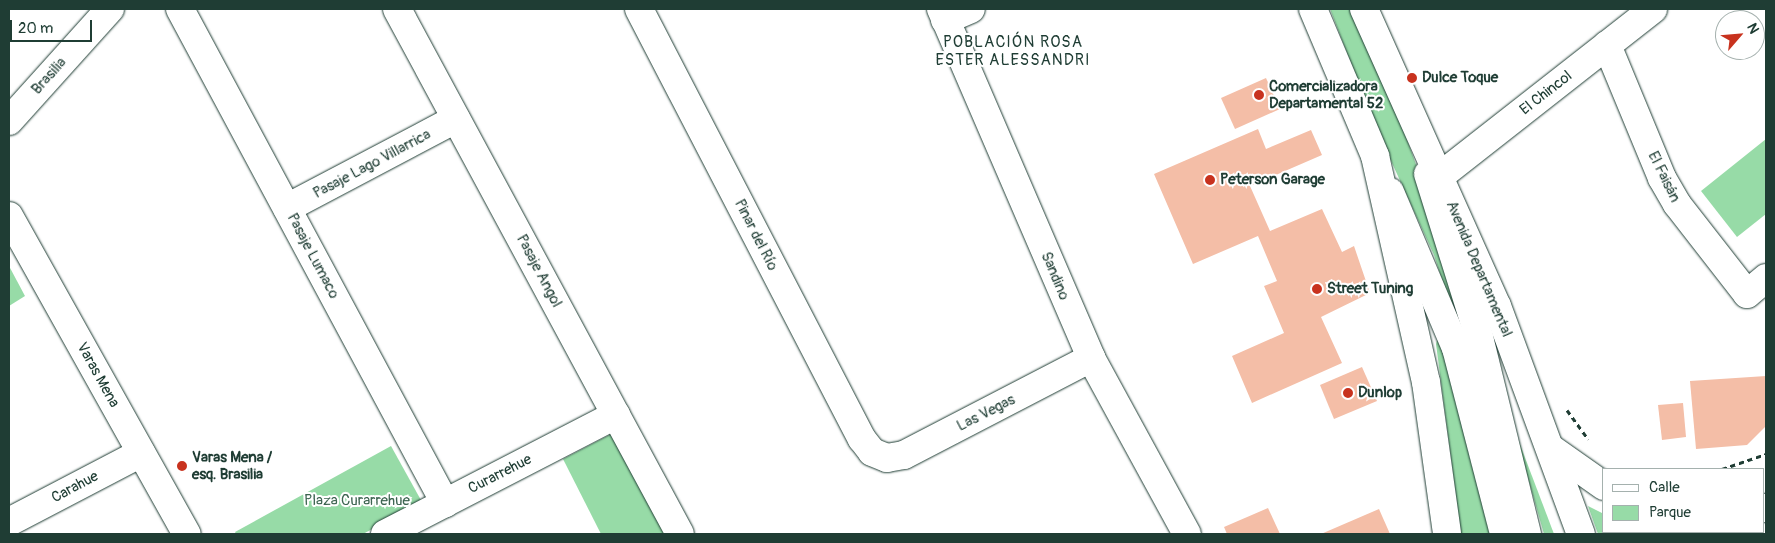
<!DOCTYPE html>
<meta charset="utf-8">
<style>
body{margin:0}
#map{position:relative;width:1775px;height:543px;overflow:hidden;background:#fff;font-family:Pangolin,sans-serif}
div>[style]{position:absolute}
[style*='--x']{left:calc(var(--x)*1px);top:calc(var(--y)*1px);width:calc(var(--w)*1px);rotate:calc(var(--a)*1deg)}
.green>*{inset:0;background:#97dba7}
.building>*{inset:0;background:#f4bea7}
.path>*{height:3px;margin-top:-1.5px;transform-origin:0;background:repeating-linear-gradient(90deg,#1f3d34 0 5px,transparent 0 9px)}
.roads{filter:drop-shadow(0 0 1px #1f3d34) drop-shadow(0 0 1px #1f3d34)}
.minor>*{height:28px;margin:-14px;padding:0 14px;transform-origin:14px;border-radius:14px;background:#fff}
.major>*{height:28px;margin:-14px;padding:0 14px;transform-origin:14px;border-radius:14px;background:#fff}
.dots>*{width:14px;height:14px;translate:-50% -50%;box-sizing:border-box;border:2px solid #fff;border-radius:50%}
span{translate:-50% -50%;white-space:nowrap;text-align:center;line-height:1.15;-webkit-text-stroke:4px #fff;paint-order:stroke}
.street-label{font-size:15px;color:#1f3d34}
.poi-label{font-size:15px;color:#1f3d34;font-weight:700}
.left{translate:0 -50%;text-align:left}
.park-label{font-size:15px;color:#3d6451}
.neighbourhood-label{font-size:16px;color:#1f3d34;letter-spacing:1px}
.frame{position:absolute;inset:0;border:10px solid #1f3d34;pointer-events:none}
.legend{position:absolute;left:1602px;top:468px;width:162px;height:65px;box-sizing:border-box;background:#fff;border:1px solid #a5b1ae;margin:0;padding:6px 9px;list-style:none;font-size:15px;color:#1f3d34}
.legend li{display:flex;align-items:center;gap:10px;height:25px}
.legend b{width:25px;border:1px solid #a5b1ae}
.north{position:absolute;left:1715px;top:10px;width:50px;height:50px;box-sizing:border-box;background:#fff;border:1px solid #a5b1ae;border-radius:50%;rotate:63deg;font-size:14px;font-weight:700;line-height:20px;text-align:center;color:#1f3d34}
.north::after{content:'';display:block;margin:auto;width:18px;height:22px;background:#c8321e;clip-path:polygon(50% 0,100% 100%,50% 72%,0 100%)}
.scale{position:absolute;left:10px;top:20px;width:82px;height:22px;box-sizing:border-box;border:2px solid #1f3d34;border-top:0;padding-left:6px;font-size:15px;line-height:18px;white-space:nowrap;color:#1f3d34;-webkit-text-stroke:4px #fff;paint-order:stroke}
</style>
<div id="map">
<div class="green">
<div style="clip-path:polygon(1330px 9px,1352px 9px,1403px 128px,1451px 263px,1456px 306px,1449px 301px,1434px 255px,1376px 128px)"></div>
<div style="clip-path:polygon(1766px 139px,1766px 214px,1737px 237px,1701px 191px)"></div>
<div style="clip-path:polygon(9px 266px,25px 296px,9px 306px)"></div>
<div style="clip-path:polygon(1438px 337px,1469px 435px,1494px 534px,1461px 534px,1436px 344px)"></div>
<div style="clip-path:polygon(1513px 426px,1554px 534px,1544px 534px)"></div>
<div style="clip-path:polygon(615px 432px,668px 534px,601px 534px,563px 459px)"></div>
<div style="clip-path:polygon(391px 446px,422px 502px,363px 534px,236px 534px,235px 532px)"></div>
<div style="clip-path:polygon(1588px 506px,1604px 514px,1604px 532px,1665px 534px,1598px 534px)"></div>
</div>
<div class="building">
<div style="clip-path:polygon(1266px 78px,1280px 109px,1235px 129px,1221px 98px)"></div>
<div style="clip-path:polygon(1258px 129px,1266px 149px,1311px 130px,1322px 155px,1250px 186px,1270px 231px,1322px 209px,1342px 252px,1354px 246px,1370px 293px,1321px 317px,1342px 363px,1252px 403px,1232px 356px,1284px 333px,1264px 286px,1277px 281px,1258px 236px,1193px 264px,1154px 174px)"></div>
<div style="clip-path:polygon(1362px 367px,1377px 401px,1334px 419px,1320px 385px)"></div>
<div style="clip-path:polygon(1766px 376px,1766px 426px,1747px 445px,1696px 449px,1690px 381px)"></div>
<div style="clip-path:polygon(1683px 403px,1686px 437px,1662px 440px,1658px 405px)"></div>
<div style="clip-path:polygon(1268px 508px,1280px 534px,1227px 534px,1224px 527px)"></div>
<div style="clip-path:polygon(1379px 509px,1390px 534px,1321px 534px)"></div>
</div>
<div class="path">
<div style="--x:1567;--y:410;--w:36;--a:54"></div>
<div style="--x:1722;--y:469;--w:46;--a:-18.8"></div>
<div style="--x:1652;--y:534;--w:2;--a:-63"></div>
</div>
<div class="roads">
<div class="minor">
<div style="--x:180;--y:9;--w:561;--a:61.79"></div>
<div style="--x:397;--y:9;--w:596;--a:61.67"></div>
<div style="--x:639;--y:9;--w:484;--a:62.6"></div>
<div style="--x:862;--y:439;--w:16;--a:52"></div>
<div style="--x:872;--y:452;--w:16;--a:22"></div>
<div style="--x:887;--y:458;--w:17;--a:-10"></div>
<div style="--x:904;--y:455;--w:211;--a:-27.4"></div>
<div style="--x:941;--y:9;--w:380;--a:66.7"></div>
<div style="--x:1091;--y:358;--w:200;--a:61.4"></div>
<div style="--x:945;--y:20;--w:28;--a:-23"></div>
<div style="--x:1607;--y:45;--w:144;--a:67.5"></div>
<div style="--x:1662;--y:178;--w:30;--a:60"></div>
<div style="--x:1677;--y:204;--w:114;--a:52.1"></div>
<div style="--x:1747;--y:294;--w:25;--a:-40"></div>
<div style="--x:9;--y:121;--w:151;--a:-48"></div>
<div style="--x:1428;--y:174;--w:171;--a:72.6"></div>
<div style="--x:1479;--y:337;--w:203;--a:76.3"></div>
<div style="--x:1439;--y:177;--w:272;--a:-38.1"></div>
<div style="--x:1390;--y:192;--w:169;--a:67.1"></div>
<div style="--x:1456;--y:348;--w:192;--a:75.5"></div>
<div style="--x:287;--y:208;--w:191;--a:-27.8"></div>
<div style="--x:9;--y:216;--w:364;--a:60.8"></div>
<div style="--x:9;--y:522;--w:149;--a:-27.6"></div>
<div style="--x:385;--y:534;--w:260;--a:-27.3"></div>
</div>
<div class="major">
<div style="--x:1313;--y:9;--w:160;--a:67.1"></div>
<div style="--x:1375;--y:156;--w:232;--a:77.3"></div>
<div style="--x:1426;--y:382;--w:153;--a:82.1"></div>
<div style="--x:1364;--y:9;--w:325;--a:65.9"></div>
<div style="--x:1497;--y:306;--w:243;--a:69.8"></div>
<div style="--x:1550;--y:448;--w:66;--a:35.1"></div>
<div style="--x:1764;--y:508;--w:2;--a:0"></div>
</div>
</div>
<div class="dots">
<div style="left:1412px;top:78px;background:#c8321e"></div>
<div style="left:1259px;top:95px;background:#c8321e"></div>
<div style="left:1210px;top:180px;background:#c8321e"></div>
<div style="left:1317px;top:289px;background:#c8321e"></div>
<div style="left:1348px;top:393px;background:#c8321e"></div>
<div style="left:182px;top:466px;background:#c8321e"></div>
</div>
<div class="street-label">
<span style="left:49px;top:76px;rotate:-48deg">Brasilia</span>
<span style="left:1546px;top:93px;rotate:-38deg">El Chincol</span>
<span style="left:372px;top:164px;rotate:-28deg">Pasaje Lago Villarrica</span>
<span style="left:1664px;top:177px;rotate:64deg">El Faisán</span>
<span style="left:756px;top:235px;rotate:63deg">Pinar del Río</span>
<span style="left:313px;top:256px;rotate:62deg">Pasaje Lumaco</span>
<span style="left:1479px;top:269px;rotate:67deg">Avenida Departamental</span>
<span style="left:539px;top:271px;rotate:62deg">Pasaje Angol</span>
<span style="left:1055px;top:276px;rotate:67deg">Sandino</span>
<span style="left:98px;top:375px;rotate:61deg">Varas Mena</span>
<span style="left:986px;top:413px;rotate:-27deg">Las Vegas</span>
<span style="left:500px;top:474px;rotate:-27deg">Curarrehue</span>
<span style="left:75px;top:487px;rotate:-28deg">Carahue</span>
</div>
<div class="poi-label">
<span class="left" style="left:1422px;top:78px">Dulce Toque</span>
<span class="left" style="left:1269px;top:95px">Comercializadora<br>Departamental 52</span>
<span class="left" style="left:1220px;top:180px">Peterson Garage</span>
<span class="left" style="left:1327px;top:289px">Street Tuning</span>
<span class="left" style="left:1358px;top:393px">Dunlop</span>
<span class="left" style="left:192px;top:466px">Varas Mena /<br>esq. Brasilia</span>
</div>
<div class="park-label">
<span style="left:357px;top:501px">Plaza Curarrehue</span>
</div>
<div class="neighbourhood-label">
<span style="left:1013px;top:51px">POBLACIÓN ROSA<br>ESTER ALESSANDRI</span>
</div>
<div class="frame"></div>
<ul class="legend">
<li><b style="height:6px;background:#fff"></b>Calle</li>
<li><b style="height:14px;background:#97dba7"></b>Parque</li>
</ul>
<div class="north">N</div>
<div class="scale">20 m</div>
</div>
